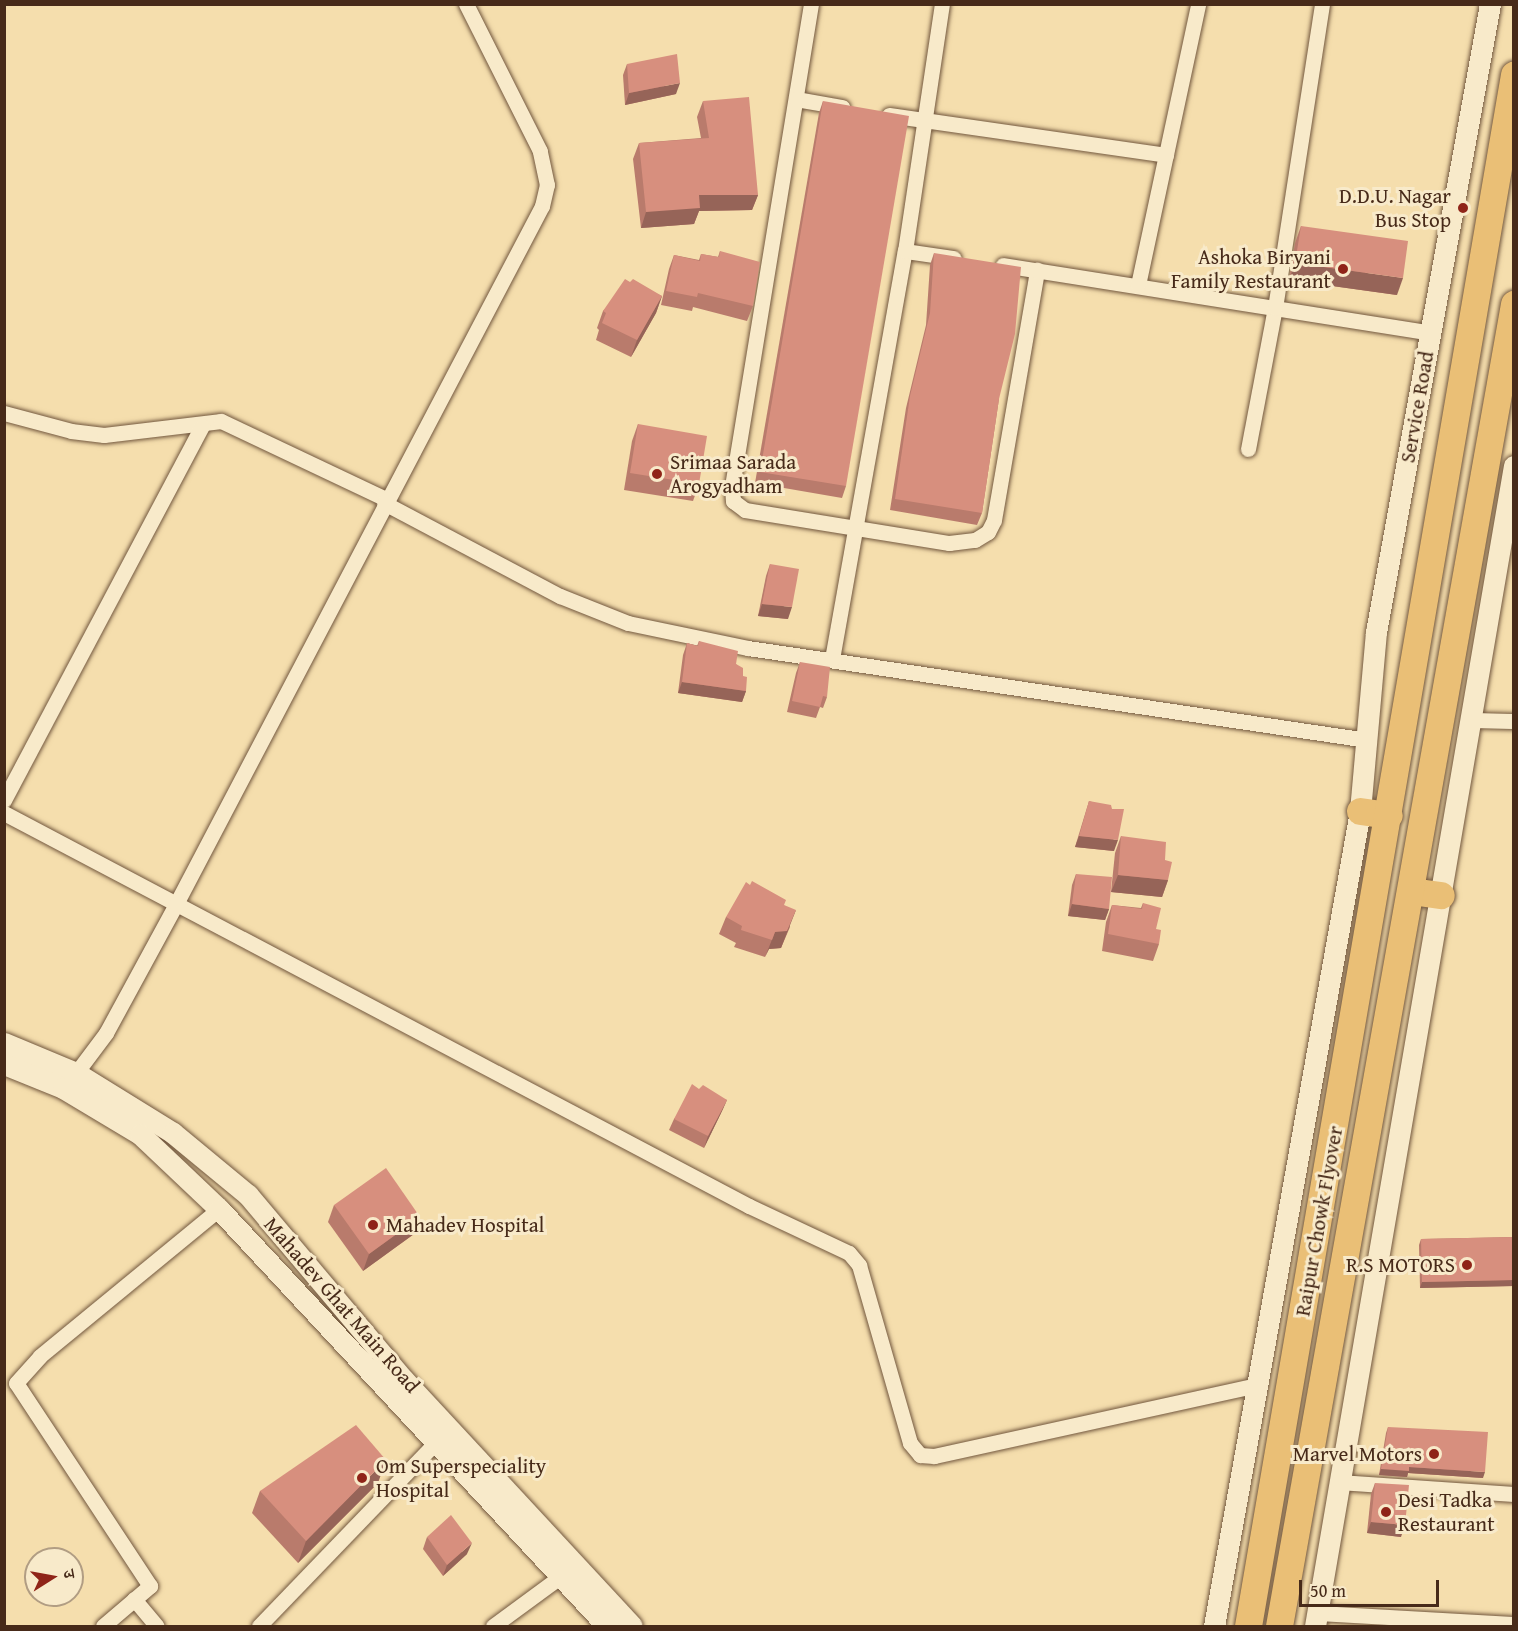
<!DOCTYPE html>
<meta charset="utf-8">
<style>
body{margin:0}
#map{position:relative;width:1518px;height:1631px;overflow:hidden;background:#f5dead;font-family:"Gentium Book Plus","Noto Serif Devanagari",serif}
div>[style]{position:absolute}
[style*='--x']{left:calc(var(--x)*1px);top:calc(var(--y)*1px);width:calc(var(--w)*1px);rotate:calc(var(--a)*1deg)}
.roads{filter:drop-shadow(0 0 2px #72573e) drop-shadow(0 0 2px #72573e)}
.street>*{height:15px;margin:-7.5px;padding:0 7.5px;transform-origin:7.5px;border-radius:7.5px;background:#f8eaca}
.secondary>*{height:21px;margin:-10.5px;padding:0 10.5px;transform-origin:10.5px;border-radius:10.5px;background:#f8eaca}
.highway>*{height:27px;margin:-13.5px;padding:0 13.5px;transform-origin:13.5px;border-radius:13.5px;background:#eabf76}
.wall>*{inset:0;background:#b97b6c}
.shaded-wall>*{inset:0;background:#966458}
.building>*{inset:0;background:#d78f7e}
.dots>*{width:16px;height:16px;translate:-50% -50%;box-sizing:border-box;border:3px solid #f8eaca;border-radius:50%}
span{translate:-50% -50%;white-space:nowrap;text-align:center;line-height:1.15;-webkit-text-stroke:6px #f8eaca;paint-order:stroke}
.poi-label{font-size:21px;color:#472a19}
.right{translate:-100% -50%;text-align:right}
.left{translate:0 -50%;text-align:left}
.street-label{font-size:21px;color:#472a19}
.frame{position:absolute;inset:0;border:6px solid #472a19;pointer-events:none}
.north{position:absolute;left:24px;top:1547px;width:60px;height:60px;box-sizing:border-box;background:#f8eaca;border:2px solid #b19d83;border-radius:50%;rotate:79deg;font-size:16px;font-weight:700;line-height:24px;text-align:center;color:#472a19}
.north::after{content:'';display:block;margin:auto;width:21px;height:27px;background:#8f2418;clip-path:polygon(50% 0,100% 100%,50% 72%,0 100%)}
.scale{position:absolute;left:1299px;top:1580px;width:140px;height:27px;box-sizing:border-box;border:3px solid #472a19;border-top:0;padding-left:8px;font-size:18px;line-height:21px;white-space:nowrap;color:#472a19;-webkit-text-stroke:4px #f8eaca;paint-order:stroke}
</style>
<div id="map">
<div class="roads">
<div class="street">
<div style="--x:811;--y:4;--w:489;--a:99.3"></div>
<div style="--x:732;--y:487;--w:14;--a:86"></div>
<div style="--x:733;--y:501;--w:15;--a:37"></div>
<div style="--x:745;--y:510;--w:207;--a:9.2"></div>
<div style="--x:949;--y:543;--w:26;--a:-7"></div>
<div style="--x:975;--y:540;--w:15;--a:-32"></div>
<div style="--x:988;--y:532;--w:13;--a:-63"></div>
<div style="--x:994;--y:520;--w:254;--a:-80.2"></div>
<div style="--x:796;--y:99;--w:47;--a:9.9"></div>
<div style="--x:889;--y:115;--w:280;--a:8.2"></div>
<div style="--x:905;--y:251;--w:49;--a:8.3"></div>
<div style="--x:1003;--y:265;--w:432;--a:9"></div>
<div style="--x:1138;--y:285;--w:287;--a:-77.9"></div>
<div style="--x:4;--y:413;--w:69;--a:15"></div>
<div style="--x:71;--y:431;--w:33;--a:7"></div>
<div style="--x:104;--y:435;--w:118;--a:-6.8"></div>
<div style="--x:221;--y:421;--w:183;--a:25.3"></div>
<div style="--x:1248;--y:449;--w:144;--a:-79.2"></div>
<div style="--x:1275;--y:308;--w:308;--a:-81.2"></div>
<div style="--x:384;--y:503;--w:199;--a:27.9"></div>
<div style="--x:560;--y:596;--w:73;--a:21.7"></div>
<div style="--x:628;--y:623;--w:123;--a:11.8"></div>
<div style="--x:748;--y:648;--w:626;--a:8.45"></div>
<div style="--x:832;--y:659;--w:414;--a:-79.9"></div>
<div style="--x:905;--y:251;--w:250;--a:-81.5"></div>
<div style="--x:1471;--y:720;--w:43;--a:1.3"></div>
<div style="--x:4;--y:800;--w:423;--a:-62.1"></div>
<div style="--x:4;--y:813;--w:842;--a:27.81"></div>
<div style="--x:749;--y:1206;--w:110;--a:25.2"></div>
<div style="--x:849;--y:1253;--w:16;--a:50"></div>
<div style="--x:859;--y:1265;--w:185;--a:74"></div>
<div style="--x:910;--y:1443;--w:16;--a:50"></div>
<div style="--x:920;--y:1455;--w:14;--a:4"></div>
<div style="--x:934;--y:1456;--w:331;--a:-12.4"></div>
<div style="--x:76;--y:1073;--w:50;--a:-53.1"></div>
<div style="--x:106;--y:1033;--w:147;--a:-61.5"></div>
<div style="--x:176;--y:904;--w:788;--a:-62.33"></div>
<div style="--x:542;--y:206;--w:22;--a:-77"></div>
<div style="--x:547;--y:185;--w:35;--a:-102"></div>
<div style="--x:540;--y:151;--w:165;--a:-116.7"></div>
<div style="--x:1339;--y:1482;--w:175;--a:3.9"></div>
<div style="--x:134;--y:1599;--w:35;--a:50"></div>
<div style="--x:1317;--y:1613;--w:197;--a:3.2"></div>
<div style="--x:103;--y:1626;--w:62;--a:-40.4"></div>
<div style="--x:150;--y:1586;--w:243;--a:-123.4"></div>
<div style="--x:16;--y:1383;--w:36;--a:-48"></div>
<div style="--x:40;--y:1356;--w:232;--a:-39.4"></div>
<div style="--x:259;--y:1626;--w:255;--a:-46.1"></div>
<div style="--x:493;--y:1626;--w:84;--a:-36.3"></div>
</div>
<div class="secondary">
<div style="--x:4;--y:1043;--w:78;--a:22.6"></div>
<div style="--x:76;--y:1073;--w:114;--a:31.7"></div>
<div style="--x:173;--y:1133;--w:97;--a:39.6"></div>
<div style="--x:248;--y:1195;--w:242;--a:49.9"></div>
<div style="--x:404;--y:1380;--w:335;--a:47.2"></div>
<div style="--x:4;--y:1064;--w:64;--a:22.1"></div>
<div style="--x:63;--y:1088;--w:90;--a:30.9"></div>
<div style="--x:140;--y:1134;--w:109;--a:43.5"></div>
<div style="--x:219;--y:1209;--w:570;--a:47.06"></div>
<div style="--x:1214;--y:1626;--w:828;--a:-79.84"></div>
<div style="--x:1360;--y:811;--w:180;--a:-84.9"></div>
<div style="--x:1376;--y:632;--w:638;--a:-79.71"></div>
<div style="--x:1315;--y:1626;--w:1177;--a:-80.27"></div>
</div>
<div class="highway">
<div style="--x:1360;--y:811;--w:29;--a:8"></div>
<div style="--x:1411;--y:891;--w:30;--a:8"></div>
<div style="--x:1248;--y:1626;--w:1574;--a:-80.27"></div>
<div style="--x:1279;--y:1626;--w:1343;--a:-79.92"></div>
</div>
</div>
<div class="wall">
<div style="clip-path:polygon(627px 64px,676px 94px,625px 105px,623px 75px)"></div>
<div style="clip-path:polygon(703px 101px,758px 195px,752px 210px,699px 211px,694px 224px,641px 228px,633px 159px,639px 143px,701px 138px,697px 117px)"></div>
<div style="clip-path:polygon(823px 101px,846px 486px,842px 498px,755px 483px,819px 113px)"></div>
<div style="clip-path:polygon(1301px 226px,1397px 295px,1289px 280px,1295px 243px)"></div>
<div style="clip-path:polygon(720px 251px,753px 306px,747px 321px,693px 307px,692px 311px,661px 305px,669px 269px,674px 255px,699px 260px,701px 254px,718px 257px)"></div>
<div style="clip-path:polygon(934px 253px,999px 399px,982px 513px,977px 525px,890px 510px,906px 408px,926px 325px,930px 265px)"></div>
<div style="clip-path:polygon(630px 282px,662px 296px,656px 313px,631px 357px,596px 340px,599px 330px,597px 328px,603px 311px)"></div>
<div style="clip-path:polygon(638px 424px,699px 484px,693px 501px,624px 490px,632px 441px)"></div>
<div style="clip-path:polygon(770px 564px,788px 619px,758px 616px,766px 576px)"></div>
<div style="clip-path:polygon(699px 641px,736px 664px,743px 676px,746px 691px,742px 702px,678px 693px,683px 655px,687px 643px,697px 646px)"></div>
<div style="clip-path:polygon(800px 662px,827px 697px,823px 708px,820px 707px,816px 718px,787px 712px,796px 673px)"></div>
<div style="clip-path:polygon(1089px 801px,1112px 809px,1114px 851px,1075px 847px)"></div>
<div style="clip-path:polygon(1121px 836px,1168px 880px,1162px 897px,1111px 892px,1115px 853px)"></div>
<div style="clip-path:polygon(1076px 874px,1109px 909px,1105px 920px,1068px 916px,1072px 885px)"></div>
<div style="clip-path:polygon(1143px 903px,1159px 944px,1153px 961px,1102px 951px,1106px 922px,1112px 905px,1141px 908px)"></div>
<div style="clip-path:polygon(784px 905px,790px 927px,781px 948px,769px 949px,765px 957px,734px 947px,736px 943px,719px 934px,726px 917px)"></div>
<div style="clip-path:polygon(699px 1089px,727px 1100px,722px 1111px,704px 1148px,669px 1130px,674px 1119px)"></div>
<div style="clip-path:polygon(334px 1205px,414px 1234px,363px 1271px,328px 1222px)"></div>
<div style="clip-path:polygon(1514px 1237px,1514px 1286px,1420px 1288px,1419px 1245px,1421px 1239px)"></div>
<div style="clip-path:polygon(1388px 1427px,1483px 1478px,1408px 1473px,1407px 1477px,1379px 1475px,1386px 1433px)"></div>
<div style="clip-path:polygon(378px 1483px,298px 1563px,252px 1513px,260px 1491px)"></div>
<div style="clip-path:polygon(1375px 1483px,1401px 1537px,1367px 1533px,1371px 1494px)"></div>
<div style="clip-path:polygon(427px 1537px,467px 1554px,443px 1576px,423px 1549px)"></div>
</div>
<div class="shaded-wall">
<div style="clip-path:polygon(680px 83px,676px 94px,625px 105px,629px 93px)"></div>
<div style="clip-path:polygon(699px 195px,758px 195px,752px 210px,699px 211px,694px 224px,641px 228px,646px 212px)"></div>
<div style="clip-path:polygon(1295px 263px,1403px 278px,1397px 295px,1289px 280px)"></div>
<div style="clip-path:polygon(662px 296px,656px 313px,631px 357px,637px 340px)"></div>
<div style="clip-path:polygon(762px 604px,792px 607px,788px 619px,758px 616px)"></div>
<div style="clip-path:polygon(682px 682px,746px 691px,742px 702px,678px 693px)"></div>
<div style="clip-path:polygon(1079px 836px,1118px 840px,1114px 851px,1075px 847px)"></div>
<div style="clip-path:polygon(1118px 875px,1168px 880px,1162px 897px,1111px 892px)"></div>
<div style="clip-path:polygon(1072px 904px,1109px 909px,1105px 920px,1068px 916px)"></div>
<div style="clip-path:polygon(796px 910px,781px 948px,769px 949px,765px 957px,775px 932px)"></div>
<div style="clip-path:polygon(727px 1100px,722px 1111px,704px 1148px,708px 1136px)"></div>
<div style="clip-path:polygon(420px 1217px,414px 1234px,363px 1271px,369px 1254px)"></div>
<div style="clip-path:polygon(1514px 1280px,1514px 1286px,1420px 1288px,1422px 1282px)"></div>
<div style="clip-path:polygon(386px 1460px,378px 1483px,298px 1563px,306px 1541px)"></div>
<div style="clip-path:polygon(1409px 1467px,1485px 1472px,1483px 1478px,1408px 1473px,1407px 1477px,1379px 1475px,1381px 1469px)"></div>
<div style="clip-path:polygon(1371px 1522px,1405px 1525px,1401px 1537px,1367px 1533px)"></div>
<div style="clip-path:polygon(472px 1543px,467px 1554px,443px 1576px,447px 1565px)"></div>
</div>
<div class="building">
<div style="clip-path:polygon(677px 54px,680px 83px,629px 93px,627px 64px)"></div>
<div style="clip-path:polygon(749px 97px,758px 195px,699px 195px,700px 208px,646px 212px,639px 143px,709px 138px,703px 101px)"></div>
<div style="clip-path:polygon(823px 101px,909px 116px,846px 486px,760px 472px)"></div>
<div style="clip-path:polygon(1301px 226px,1408px 241px,1403px 278px,1295px 263px)"></div>
<div style="clip-path:polygon(720px 251px,760px 262px,753px 306px,698px 293px,697px 297px,666px 291px,674px 255px,700px 261px,701px 254px,719px 257px)"></div>
<div style="clip-path:polygon(934px 253px,1021px 267px,1015px 334px,999px 399px,982px 513px,895px 499px,910px 396px,930px 313px)"></div>
<div style="clip-path:polygon(625px 279px,630px 282px,633px 279px,662px 296px,637px 340px,602px 323px,606px 313px,603px 311px)"></div>
<div style="clip-path:polygon(638px 424px,707px 436px,699px 484px,630px 473px)"></div>
<div style="clip-path:polygon(770px 564px,799px 569px,792px 607px,762px 604px)"></div>
<div style="clip-path:polygon(699px 641px,738px 651px,736px 664px,743px 668px,743px 676px,747px 677px,746px 691px,682px 682px,687px 643px,698px 646px)"></div>
<div style="clip-path:polygon(800px 662px,830px 667px,827px 697px,823px 696px,820px 707px,792px 701px)"></div>
<div style="clip-path:polygon(1089px 801px,1111px 805px,1112px 809px,1124px 809px,1118px 840px,1079px 836px)"></div>
<div style="clip-path:polygon(1121px 836px,1166px 842px,1165px 860px,1172px 862px,1168px 880px,1118px 875px)"></div>
<div style="clip-path:polygon(1076px 874px,1112px 877px,1109px 909px,1072px 904px)"></div>
<div style="clip-path:polygon(752px 881px,786px 900px,784px 905px,796px 910px,787px 931px,775px 932px,772px 940px,741px 930px,742px 926px,726px 917px,746px 882px,750px 885px)"></div>
<div style="clip-path:polygon(1143px 903px,1161px 908px,1156px 929px,1161px 930px,1159px 944px,1108px 934px,1112px 905px,1142px 909px)"></div>
<div style="clip-path:polygon(692px 1084px,699px 1089px,703px 1085px,727px 1100px,708px 1136px,674px 1119px)"></div>
<div style="clip-path:polygon(386px 1168px,420px 1217px,369px 1254px,334px 1205px)"></div>
<div style="clip-path:polygon(1514px 1237px,1514px 1280px,1422px 1282px,1421px 1239px)"></div>
<div style="clip-path:polygon(356px 1425px,386px 1460px,306px 1541px,260px 1491px)"></div>
<div style="clip-path:polygon(1388px 1427px,1488px 1432px,1485px 1472px,1409px 1467px,1409px 1471px,1381px 1469px)"></div>
<div style="clip-path:polygon(1375px 1483px,1409px 1485px,1405px 1525px,1371px 1522px)"></div>
<div style="clip-path:polygon(451px 1515px,472px 1543px,447px 1565px,427px 1537px)"></div>
</div>
<div class="dots">
<div style="left:1463px;top:208px;background:#8f2418"></div>
<div style="left:1343px;top:269px;background:#8f2418"></div>
<div style="left:657px;top:474px;background:#8f2418"></div>
<div style="left:373px;top:1225px;background:#8f2418"></div>
<div style="left:1467px;top:1265px;background:#8f2418"></div>
<div style="left:1434px;top:1454px;background:#8f2418"></div>
<div style="left:362px;top:1478px;background:#8f2418"></div>
<div style="left:1386px;top:1512px;background:#8f2418"></div>
</div>
<div class="poi-label">
<span class="right" style="left:1451px;top:208px">D.D.U. Nagar<br>Bus Stop</span>
<span class="right" style="left:1331px;top:269px">Ashoka Biryani<br>Family Restaurant</span>
<span class="left" style="left:670px;top:474px">Srimaa Sarada<br>Arogyadham</span>
<span class="left" style="left:386px;top:1225px">Mahadev Hospital</span>
<span class="right" style="left:1455px;top:1265px">R.S MOTORS</span>
<span class="right" style="left:1422px;top:1454px">Marvel Motors</span>
<span class="left" style="left:376px;top:1478px">Om Superspeciality<br>Hospital</span>
<span class="left" style="left:1398px;top:1512px">Desi Tadka<br>Restaurant</span>
</div>
<div class="street-label">
<span style="left:1417px;top:407px;rotate:-80deg">Service Road</span>
<span style="left:1319px;top:1221px;rotate:-80deg">Raipur Chowk Flyover</span>
<span style="left:342px;top:1305px;rotate:49deg">Mahadev Ghat Main Road</span>
</div>
<div class="frame"></div>
<div class="north">उ</div>
<div class="scale">50 m</div>
</div>
